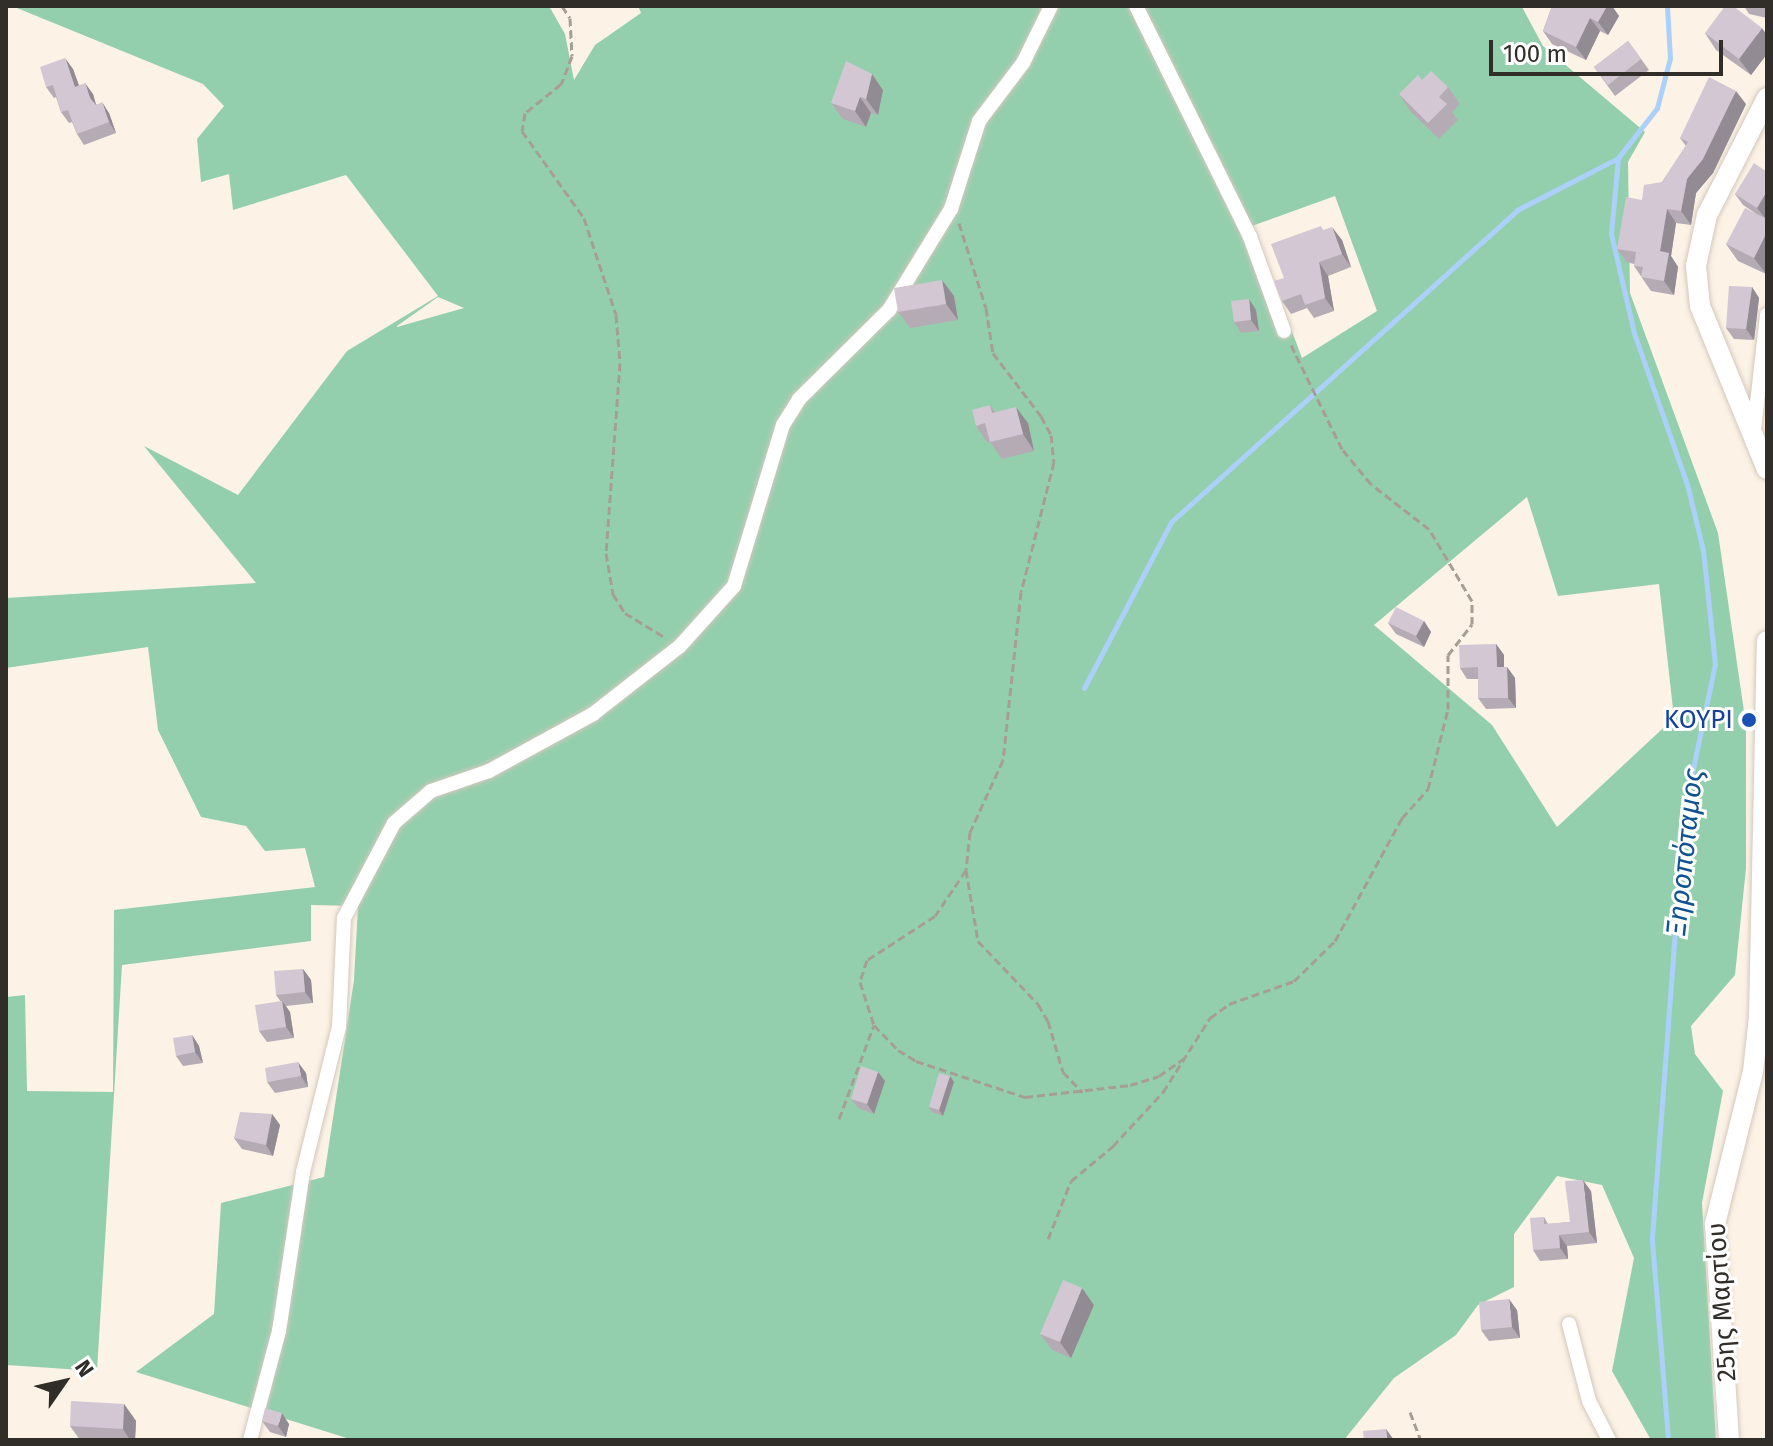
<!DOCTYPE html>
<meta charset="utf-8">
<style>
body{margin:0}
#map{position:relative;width:1773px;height:1446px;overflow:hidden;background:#fcf2e5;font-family:"Fira Sans",sans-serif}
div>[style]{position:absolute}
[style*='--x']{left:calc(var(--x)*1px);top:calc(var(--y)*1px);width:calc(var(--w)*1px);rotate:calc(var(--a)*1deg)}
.green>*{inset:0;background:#94cfad}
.stream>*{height:5px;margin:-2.5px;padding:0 2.5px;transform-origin:2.5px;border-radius:2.5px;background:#abd0fa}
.path>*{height:3px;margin-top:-1.5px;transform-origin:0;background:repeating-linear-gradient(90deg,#a69e95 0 8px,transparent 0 12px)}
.roads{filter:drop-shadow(0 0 2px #d2c8bc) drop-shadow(0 0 2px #d2c8bc)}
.street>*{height:14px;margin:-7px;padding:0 7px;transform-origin:7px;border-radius:7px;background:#fff}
.secondary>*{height:20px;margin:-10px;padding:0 10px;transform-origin:10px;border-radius:10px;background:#fff}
.wall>*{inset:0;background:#b5abb5}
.shaded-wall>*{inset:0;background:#938b94}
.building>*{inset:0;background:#d2c7d3}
.dots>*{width:22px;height:22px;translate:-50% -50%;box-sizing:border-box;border:4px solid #fff;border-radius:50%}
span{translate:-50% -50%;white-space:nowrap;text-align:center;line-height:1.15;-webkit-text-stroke:6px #fff;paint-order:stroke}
.transit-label{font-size:26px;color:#164399}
.right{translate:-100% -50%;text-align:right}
.street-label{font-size:26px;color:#312d28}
.water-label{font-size:28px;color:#115390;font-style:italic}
.frame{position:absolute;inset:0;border:8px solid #312d28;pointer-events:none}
.north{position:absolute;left:24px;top:1342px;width:80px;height:80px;-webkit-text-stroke:6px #fff;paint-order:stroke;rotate:56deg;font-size:22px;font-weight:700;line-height:32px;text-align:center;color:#312d28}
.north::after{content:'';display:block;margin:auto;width:28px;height:36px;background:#312d28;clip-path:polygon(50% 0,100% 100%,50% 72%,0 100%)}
.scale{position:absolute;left:1489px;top:40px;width:234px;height:36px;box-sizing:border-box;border:4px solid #312d28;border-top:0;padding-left:10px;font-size:24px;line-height:28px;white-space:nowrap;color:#312d28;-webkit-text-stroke:6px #fff;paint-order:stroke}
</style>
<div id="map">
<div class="green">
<div style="clip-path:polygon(evenodd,12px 6px,549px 6px,565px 34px,574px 80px,595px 45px,641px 13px,638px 6px,1522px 7px,1543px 46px,1645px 132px,1628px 162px,1630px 293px,1718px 533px,1746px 725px,1746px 868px,1735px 975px,1691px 1026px,1695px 1054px,1723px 1091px,1702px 1203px,1716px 1440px,1651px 1440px,1612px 1371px,1634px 1258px,1602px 1185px,1557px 1176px,1514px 1234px,1514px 1287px,1478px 1305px,1456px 1335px,1394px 1378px,1344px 1440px,353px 1440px,136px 1372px,214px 1314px,221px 1203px,324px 1177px,354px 980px,358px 906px,311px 905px,311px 941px,122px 965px,97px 1371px,6px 1365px,6px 997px,25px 995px,27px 1091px,113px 1092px,114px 910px,315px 887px,305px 848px,265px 851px,246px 826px,201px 817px,158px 730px,148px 647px,6px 668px,6px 598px,256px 583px,144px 446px,238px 495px,347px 351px,438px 296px,346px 175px,233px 210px,229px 174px,201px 182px,197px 139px,224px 106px,203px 84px,12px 6px,1335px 196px,1377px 311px,1302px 358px,1252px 226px,1335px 196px,12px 6px,438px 297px,464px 308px,397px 327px,397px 326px,438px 297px,12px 6px,1527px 497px,1558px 596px,1659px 584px,1674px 718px,1557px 827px,1492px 725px,1374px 625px,1527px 497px)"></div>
</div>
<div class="stream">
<div style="--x:1667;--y:6;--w:52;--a:86.7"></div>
<div style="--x:1670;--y:58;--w:52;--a:104.6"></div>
<div style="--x:1657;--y:108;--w:63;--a:128"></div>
<div style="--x:1618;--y:158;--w:76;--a:95.3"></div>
<div style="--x:1611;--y:234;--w:102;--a:76.9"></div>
<div style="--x:1634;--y:333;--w:160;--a:70.7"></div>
<div style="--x:1687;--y:484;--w:68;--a:76.4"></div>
<div style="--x:1703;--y:550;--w:115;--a:84"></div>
<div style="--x:1715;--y:664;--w:150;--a:101.9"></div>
<div style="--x:1684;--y:811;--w:430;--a:94.3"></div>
<div style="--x:1652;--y:1240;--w:201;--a:85.4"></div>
<div style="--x:1084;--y:688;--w:187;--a:-62.3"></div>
<div style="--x:1171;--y:522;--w:466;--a:-42"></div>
<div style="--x:1517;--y:210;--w:114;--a:-27.2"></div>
</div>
<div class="path">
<div style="--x:562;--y:6;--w:14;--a:56"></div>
<div style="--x:570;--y:18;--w:38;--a:87"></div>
<div style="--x:572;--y:56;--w:30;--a:111"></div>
<div style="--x:561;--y:84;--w:46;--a:141.1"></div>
<div style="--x:525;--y:113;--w:18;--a:99"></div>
<div style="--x:522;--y:131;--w:107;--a:54.5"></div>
<div style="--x:584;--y:218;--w:102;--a:71.7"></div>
<div style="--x:616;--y:315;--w:48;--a:85.2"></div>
<div style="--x:620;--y:363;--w:191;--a:94.2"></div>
<div style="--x:606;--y:553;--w:42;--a:80.3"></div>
<div style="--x:613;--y:594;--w:22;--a:58"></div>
<div style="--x:625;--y:613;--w:48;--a:31.4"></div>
<div style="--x:959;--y:223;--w:89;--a:72.4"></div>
<div style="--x:986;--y:308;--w:46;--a:81.2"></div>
<div style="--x:993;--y:353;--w:79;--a:52.7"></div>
<div style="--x:1041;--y:416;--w:21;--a:62"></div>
<div style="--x:1051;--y:435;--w:27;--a:84"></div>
<div style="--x:1054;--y:462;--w:134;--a:104.2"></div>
<div style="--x:1021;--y:592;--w:169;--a:96.1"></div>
<div style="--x:1003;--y:760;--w:79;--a:114.6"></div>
<div style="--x:970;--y:832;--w:38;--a:96"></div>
<div style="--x:966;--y:870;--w:55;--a:124"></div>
<div style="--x:935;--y:916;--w:81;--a:147.1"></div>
<div style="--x:867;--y:960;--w:23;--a:108"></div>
<div style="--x:860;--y:982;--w:45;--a:72"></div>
<div style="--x:874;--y:1025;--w:35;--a:46"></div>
<div style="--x:898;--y:1050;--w:21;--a:31"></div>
<div style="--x:916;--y:1061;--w:115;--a:18.3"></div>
<div style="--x:1025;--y:1097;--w:106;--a:-6.5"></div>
<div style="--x:1130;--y:1085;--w:30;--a:-17"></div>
<div style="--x:1159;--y:1076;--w:32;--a:-35"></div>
<div style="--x:966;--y:870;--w:72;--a:80.4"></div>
<div style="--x:978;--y:941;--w:87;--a:46.4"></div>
<div style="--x:1038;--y:1004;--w:20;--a:60"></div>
<div style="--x:1048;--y:1021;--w:53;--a:73.6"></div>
<div style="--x:1063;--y:1072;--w:28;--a:46"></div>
<div style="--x:839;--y:1119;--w:100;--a:-69.6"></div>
<div style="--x:1048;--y:1239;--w:62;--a:-68.4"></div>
<div style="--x:1071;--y:1181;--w:55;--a:-39.8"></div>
<div style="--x:1113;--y:1146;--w:74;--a:-47.2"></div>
<div style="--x:1163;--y:1092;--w:88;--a:-57.6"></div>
<div style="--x:1210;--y:1018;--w:24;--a:-36"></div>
<div style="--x:1229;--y:1004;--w:69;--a:-19.5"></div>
<div style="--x:1294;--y:981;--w:57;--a:-44.3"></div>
<div style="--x:1335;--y:941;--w:140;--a:-61.4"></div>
<div style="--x:1402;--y:818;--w:39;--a:-48"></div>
<div style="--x:1428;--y:789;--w:82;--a:-76"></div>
<div style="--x:1448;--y:709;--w:54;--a:-90"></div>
<div style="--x:1448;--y:655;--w:39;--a:-52"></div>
<div style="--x:1472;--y:624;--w:23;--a:-90"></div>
<div style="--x:1472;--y:601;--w:84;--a:-120.8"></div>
<div style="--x:1429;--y:529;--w:73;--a:-142.2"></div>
<div style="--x:1371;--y:484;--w:45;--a:-129.6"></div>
<div style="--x:1342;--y:449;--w:116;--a:-116.1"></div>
<div style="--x:1410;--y:1412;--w:30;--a:69"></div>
</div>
<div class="roads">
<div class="street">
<div style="--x:1136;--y:6;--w:258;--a:63.7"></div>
<div style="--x:1250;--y:237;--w:100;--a:70.1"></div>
<div style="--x:1754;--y:429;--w:115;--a:-83.5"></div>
<div style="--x:1569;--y:1324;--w:80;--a:75.4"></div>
<div style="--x:1589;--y:1401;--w:44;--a:62.9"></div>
<div style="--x:250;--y:1440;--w:113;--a:-75.1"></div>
<div style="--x:279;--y:1331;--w:161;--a:-81.4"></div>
<div style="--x:303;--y:1172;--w:149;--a:-76.1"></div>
<div style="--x:339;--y:1027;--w:109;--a:-87.4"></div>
<div style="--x:344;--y:918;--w:107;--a:-62.2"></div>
<div style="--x:394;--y:823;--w:49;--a:-40.9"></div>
<div style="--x:431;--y:791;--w:61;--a:-19"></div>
<div style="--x:489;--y:771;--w:119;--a:-28.7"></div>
<div style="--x:593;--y:714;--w:110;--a:-38"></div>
<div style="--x:680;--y:646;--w:81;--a:-48"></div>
<div style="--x:734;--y:586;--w:168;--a:-73.1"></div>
<div style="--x:783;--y:425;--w:31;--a:-58"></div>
<div style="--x:799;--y:399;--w:127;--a:-44.7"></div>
<div style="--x:889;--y:310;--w:119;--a:-58.5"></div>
<div style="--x:951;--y:209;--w:92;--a:-72.3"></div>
<div style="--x:979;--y:121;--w:73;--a:-52.8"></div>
<div style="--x:1023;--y:63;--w:64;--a:-63.8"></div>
</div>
<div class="secondary">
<div style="--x:1767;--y:98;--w:131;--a:117.1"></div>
<div style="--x:1707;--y:215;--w:52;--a:102.2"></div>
<div style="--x:1696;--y:266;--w:40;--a:84.3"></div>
<div style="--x:1700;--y:306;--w:176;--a:67.7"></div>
<div style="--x:1729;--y:1440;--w:216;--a:-93.7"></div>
<div style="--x:1715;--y:1224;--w:157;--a:-76"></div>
<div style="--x:1753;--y:1072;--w:55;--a:-83.8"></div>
<div style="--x:1759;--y:1017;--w:376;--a:-88.8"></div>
</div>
</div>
<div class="wall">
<div style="clip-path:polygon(1552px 6px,1612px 6px,1619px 16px,1608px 35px,1600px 31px,1586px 60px,1552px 44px,1543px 31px)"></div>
<div style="clip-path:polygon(1744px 6px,1767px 6px,1767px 18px,1749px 14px)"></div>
<div style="clip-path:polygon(1705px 33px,1767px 35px,1767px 54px,1751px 75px,1716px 50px)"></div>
<div style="clip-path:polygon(1628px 41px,1649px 70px,1615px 96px,1594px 67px)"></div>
<div style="clip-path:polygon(73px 69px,79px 85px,93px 94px,96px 104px,109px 113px,116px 133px,84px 145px,77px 134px,72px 122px,69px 123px,61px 112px,56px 97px,54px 98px,46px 87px)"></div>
<div style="clip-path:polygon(1422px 80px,1448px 87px,1460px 104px,1452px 112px,1458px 120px,1439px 139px,1410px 111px,1399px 94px)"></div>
<div style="clip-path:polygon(883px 90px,878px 115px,871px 113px,866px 127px,843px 119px,831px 103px)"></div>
<div style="clip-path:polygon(1746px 104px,1713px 173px,1696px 193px,1691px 225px,1676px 223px,1671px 256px,1678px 267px,1674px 295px,1651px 291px,1634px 266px,1634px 264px,1627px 262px,1617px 249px,1642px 200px,1662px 182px,1686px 146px,1680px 138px)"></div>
<div style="clip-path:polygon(1767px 172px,1767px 214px,1765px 218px,1766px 274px,1738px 261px,1726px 244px,1755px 213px,1743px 205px,1735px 194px)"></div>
<div style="clip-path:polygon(1324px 230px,1342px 240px,1351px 267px,1328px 276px,1334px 311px,1314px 318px,1307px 308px,1291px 314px,1282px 301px,1284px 278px)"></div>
<div style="clip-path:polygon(1752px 287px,1759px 298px,1754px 340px,1734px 339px,1726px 328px)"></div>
<div style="clip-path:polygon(954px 296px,958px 320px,910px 328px,898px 312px)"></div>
<div style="clip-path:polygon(1256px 310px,1259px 331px,1241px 333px,1234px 322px)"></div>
<div style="clip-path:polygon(990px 405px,995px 412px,1028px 423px,1034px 451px,1002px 459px,990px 442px,987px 442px,976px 426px)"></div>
<div style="clip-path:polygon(1424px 621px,1431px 632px,1424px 647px,1396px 634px,1388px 623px)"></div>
<div style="clip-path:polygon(1496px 644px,1504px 655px,1504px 667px,1507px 667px,1515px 678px,1516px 708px,1486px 709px,1478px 698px,1478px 679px,1467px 679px,1460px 668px)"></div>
<div style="clip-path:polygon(303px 969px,311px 980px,313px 1003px,286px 1006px,290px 1012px,294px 1038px,267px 1042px,259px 1031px,281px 1002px,276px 995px)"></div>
<div style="clip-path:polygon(192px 1035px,199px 1046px,203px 1063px,183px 1066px,176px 1056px)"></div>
<div style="clip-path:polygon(878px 1072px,885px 1081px,874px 1114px,858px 1108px,851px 1099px)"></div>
<div style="clip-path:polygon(306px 1073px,308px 1087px,275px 1093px,267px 1082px)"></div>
<div style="clip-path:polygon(950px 1076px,954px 1082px,943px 1116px,932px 1112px,929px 1107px)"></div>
<div style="clip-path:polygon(272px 1114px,280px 1125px,273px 1156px,242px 1149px,234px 1138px)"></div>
<div style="clip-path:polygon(1591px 1191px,1597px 1243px,1567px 1246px,1568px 1259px,1540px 1261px,1533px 1250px,1544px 1217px,1548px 1224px,1570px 1222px)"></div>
<div style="clip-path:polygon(1094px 1305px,1071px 1358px,1052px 1350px,1040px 1334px)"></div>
<div style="clip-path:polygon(1517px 1310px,1520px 1338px,1489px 1341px,1481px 1330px)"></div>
<div style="clip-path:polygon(124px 1404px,136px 1421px,135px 1440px,80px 1440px,70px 1426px)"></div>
<div style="clip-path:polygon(262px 1421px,289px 1424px,286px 1437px,270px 1432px)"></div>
</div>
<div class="shaded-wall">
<div style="clip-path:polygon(1607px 6px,1612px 6px,1619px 16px,1608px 35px,1598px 22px)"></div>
<div style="clip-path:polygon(1590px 18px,1600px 31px,1586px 60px,1576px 47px)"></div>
<div style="clip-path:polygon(1762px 28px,1767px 35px,1767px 54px,1751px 75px,1739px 59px)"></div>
<div style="clip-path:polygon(65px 58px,73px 69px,83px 98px,75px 87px)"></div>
<div style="clip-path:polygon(872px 74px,883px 90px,878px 115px,866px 99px)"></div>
<div style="clip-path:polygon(85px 83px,93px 94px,97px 109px,90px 98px)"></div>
<div style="clip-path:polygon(1736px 91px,1746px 104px,1713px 173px,1696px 193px,1691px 225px,1681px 211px,1687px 179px)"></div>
<div style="clip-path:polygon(860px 97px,871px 113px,866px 127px,855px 111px)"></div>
<div style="clip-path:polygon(102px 102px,109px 113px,116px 133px,109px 122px)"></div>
<div style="clip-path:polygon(1767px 191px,1767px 214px,1765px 218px,1757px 208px)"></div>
<div style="clip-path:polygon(1667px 209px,1676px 223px,1671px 256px,1678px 267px,1674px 295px,1664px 281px,1660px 251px)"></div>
<div style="clip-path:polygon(1332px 227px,1342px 240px,1351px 267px,1342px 254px)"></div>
<div style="clip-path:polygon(1767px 232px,1767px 272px,1766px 274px,1754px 258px)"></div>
<div style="clip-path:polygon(1319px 262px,1328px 276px,1334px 311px,1325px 298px)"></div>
<div style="clip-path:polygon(942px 280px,954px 296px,958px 320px,946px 304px)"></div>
<div style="clip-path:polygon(1752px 287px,1759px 298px,1754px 340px,1746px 329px)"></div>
<div style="clip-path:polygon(1249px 299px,1256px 310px,1259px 331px,1251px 320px)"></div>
<div style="clip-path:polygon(1016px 407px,1028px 423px,1034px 451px,1023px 434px)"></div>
<div style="clip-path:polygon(1424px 621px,1431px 632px,1424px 647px,1416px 636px)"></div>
<div style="clip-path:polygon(1496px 644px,1504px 655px,1504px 678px,1497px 667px)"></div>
<div style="clip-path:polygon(1507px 667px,1515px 678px,1516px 708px,1508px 698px)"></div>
<div style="clip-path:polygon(303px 969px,311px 980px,313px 1003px,305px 992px)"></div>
<div style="clip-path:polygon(282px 1001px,290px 1012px,294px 1038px,286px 1027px)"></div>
<div style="clip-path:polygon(192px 1035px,199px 1046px,203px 1063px,195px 1052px)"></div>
<div style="clip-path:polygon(298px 1062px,306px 1073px,308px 1087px,301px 1076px)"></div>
<div style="clip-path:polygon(878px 1072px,885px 1081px,874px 1114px,867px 1104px)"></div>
<div style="clip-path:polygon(950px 1076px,954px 1082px,943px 1116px,939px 1110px)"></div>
<div style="clip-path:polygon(272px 1114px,280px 1125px,273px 1156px,266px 1145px)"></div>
<div style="clip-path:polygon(1583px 1180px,1591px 1191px,1597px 1243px,1589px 1232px)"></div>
<div style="clip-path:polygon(1559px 1235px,1567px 1246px,1568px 1259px,1560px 1248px)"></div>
<div style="clip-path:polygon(1082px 1288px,1094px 1305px,1071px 1358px,1060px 1342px)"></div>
<div style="clip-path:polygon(1509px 1299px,1517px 1310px,1520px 1338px,1512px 1327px)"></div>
<div style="clip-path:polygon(124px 1404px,136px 1421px,135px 1440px,130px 1440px,123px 1429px)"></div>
<div style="clip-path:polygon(282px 1413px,289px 1424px,286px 1437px,278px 1426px)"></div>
<div style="clip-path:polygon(1386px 1429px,1394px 1440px,1387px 1440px)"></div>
</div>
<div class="building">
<div style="clip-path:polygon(1552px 6px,1607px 6px,1598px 22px,1590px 18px,1576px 47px,1543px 31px)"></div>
<div style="clip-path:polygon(1725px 6px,1733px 6px,1762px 28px,1739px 59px,1705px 33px)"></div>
<div style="clip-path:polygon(1628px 41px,1641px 59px,1608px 85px,1594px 67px)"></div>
<div style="clip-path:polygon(65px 58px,75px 87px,85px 83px,90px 98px,96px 105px,102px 102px,109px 122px,77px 134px,68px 110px,61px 112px,53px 85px,46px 87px,40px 67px)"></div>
<div style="clip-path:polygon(846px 61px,872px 74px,866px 99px,860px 97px,855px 111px,831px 103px)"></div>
<div style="clip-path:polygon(1431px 71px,1448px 87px,1439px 97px,1447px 104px,1428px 123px,1399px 94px,1418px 75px,1422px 80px)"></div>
<div style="clip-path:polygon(1709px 77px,1736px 91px,1703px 159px,1687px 179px,1681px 211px,1667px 209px,1660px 251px,1669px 253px,1664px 281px,1641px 277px,1643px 267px,1634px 266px,1636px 252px,1617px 249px,1626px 197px,1642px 200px,1644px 185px,1662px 182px,1688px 142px,1680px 138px)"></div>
<div style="clip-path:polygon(1754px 163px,1767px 172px,1767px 191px,1757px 208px,1735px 194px)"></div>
<div style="clip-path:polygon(1745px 208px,1767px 219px,1767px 232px,1754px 258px,1726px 244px)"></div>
<div style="clip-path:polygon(1321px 226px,1323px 230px,1332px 227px,1342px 254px,1319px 262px,1325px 298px,1305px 305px,1301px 294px,1282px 301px,1274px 281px,1284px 278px,1271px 244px)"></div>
<div style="clip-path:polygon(942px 280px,946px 304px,898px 312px,894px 288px)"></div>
<div style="clip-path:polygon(1729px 286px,1752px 287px,1746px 329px,1726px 328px)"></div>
<div style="clip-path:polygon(1249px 299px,1251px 320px,1234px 322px,1231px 301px)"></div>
<div style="clip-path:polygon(990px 405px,992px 413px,1016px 407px,1023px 434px,990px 442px,985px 423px,976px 426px,972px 410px)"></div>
<div style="clip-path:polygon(1396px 607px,1424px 621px,1416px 636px,1388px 623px)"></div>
<div style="clip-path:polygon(1496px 644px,1497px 667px,1507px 667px,1508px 698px,1478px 698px,1478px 667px,1460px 668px,1459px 645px)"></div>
<div style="clip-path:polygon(303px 969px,305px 992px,276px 995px,274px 971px)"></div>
<div style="clip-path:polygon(282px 1001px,286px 1027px,259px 1031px,255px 1005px)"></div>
<div style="clip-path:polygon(192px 1035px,195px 1052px,176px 1056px,173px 1038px)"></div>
<div style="clip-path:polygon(298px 1062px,301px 1076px,267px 1082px,265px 1068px)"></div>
<div style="clip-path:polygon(861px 1066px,878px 1072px,867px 1104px,851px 1099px)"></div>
<div style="clip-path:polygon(939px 1073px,950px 1076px,939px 1110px,929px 1107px)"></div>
<div style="clip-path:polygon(240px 1112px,272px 1114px,266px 1145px,234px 1138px)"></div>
<div style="clip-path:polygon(1583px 1180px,1589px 1232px,1559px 1235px,1560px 1248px,1533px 1250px,1530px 1218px,1544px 1217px,1544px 1224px,1570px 1222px,1565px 1181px)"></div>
<div style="clip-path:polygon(1063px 1280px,1082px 1288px,1060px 1342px,1040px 1334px)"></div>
<div style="clip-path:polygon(1509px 1299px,1512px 1327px,1481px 1330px,1479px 1302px)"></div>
<div style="clip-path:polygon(71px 1401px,124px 1404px,123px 1429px,70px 1426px)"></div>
<div style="clip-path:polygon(265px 1408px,282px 1413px,278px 1426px,262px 1421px)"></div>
<div style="clip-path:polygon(1386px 1429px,1387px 1440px,1364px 1440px,1363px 1431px)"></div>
</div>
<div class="dots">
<div style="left:1749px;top:720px;background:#1a4fb4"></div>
</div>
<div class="transit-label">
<span class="right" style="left:1733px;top:720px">ΚΟΥΡΙ</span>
</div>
<div class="street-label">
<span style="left:1722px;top:1302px;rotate:-94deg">25ης Μαρτίου</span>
</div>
<div class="water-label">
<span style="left:1685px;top:852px;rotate:-84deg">Ξηροπόταμος</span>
</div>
<div class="frame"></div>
<div class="north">N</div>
<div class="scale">100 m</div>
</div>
